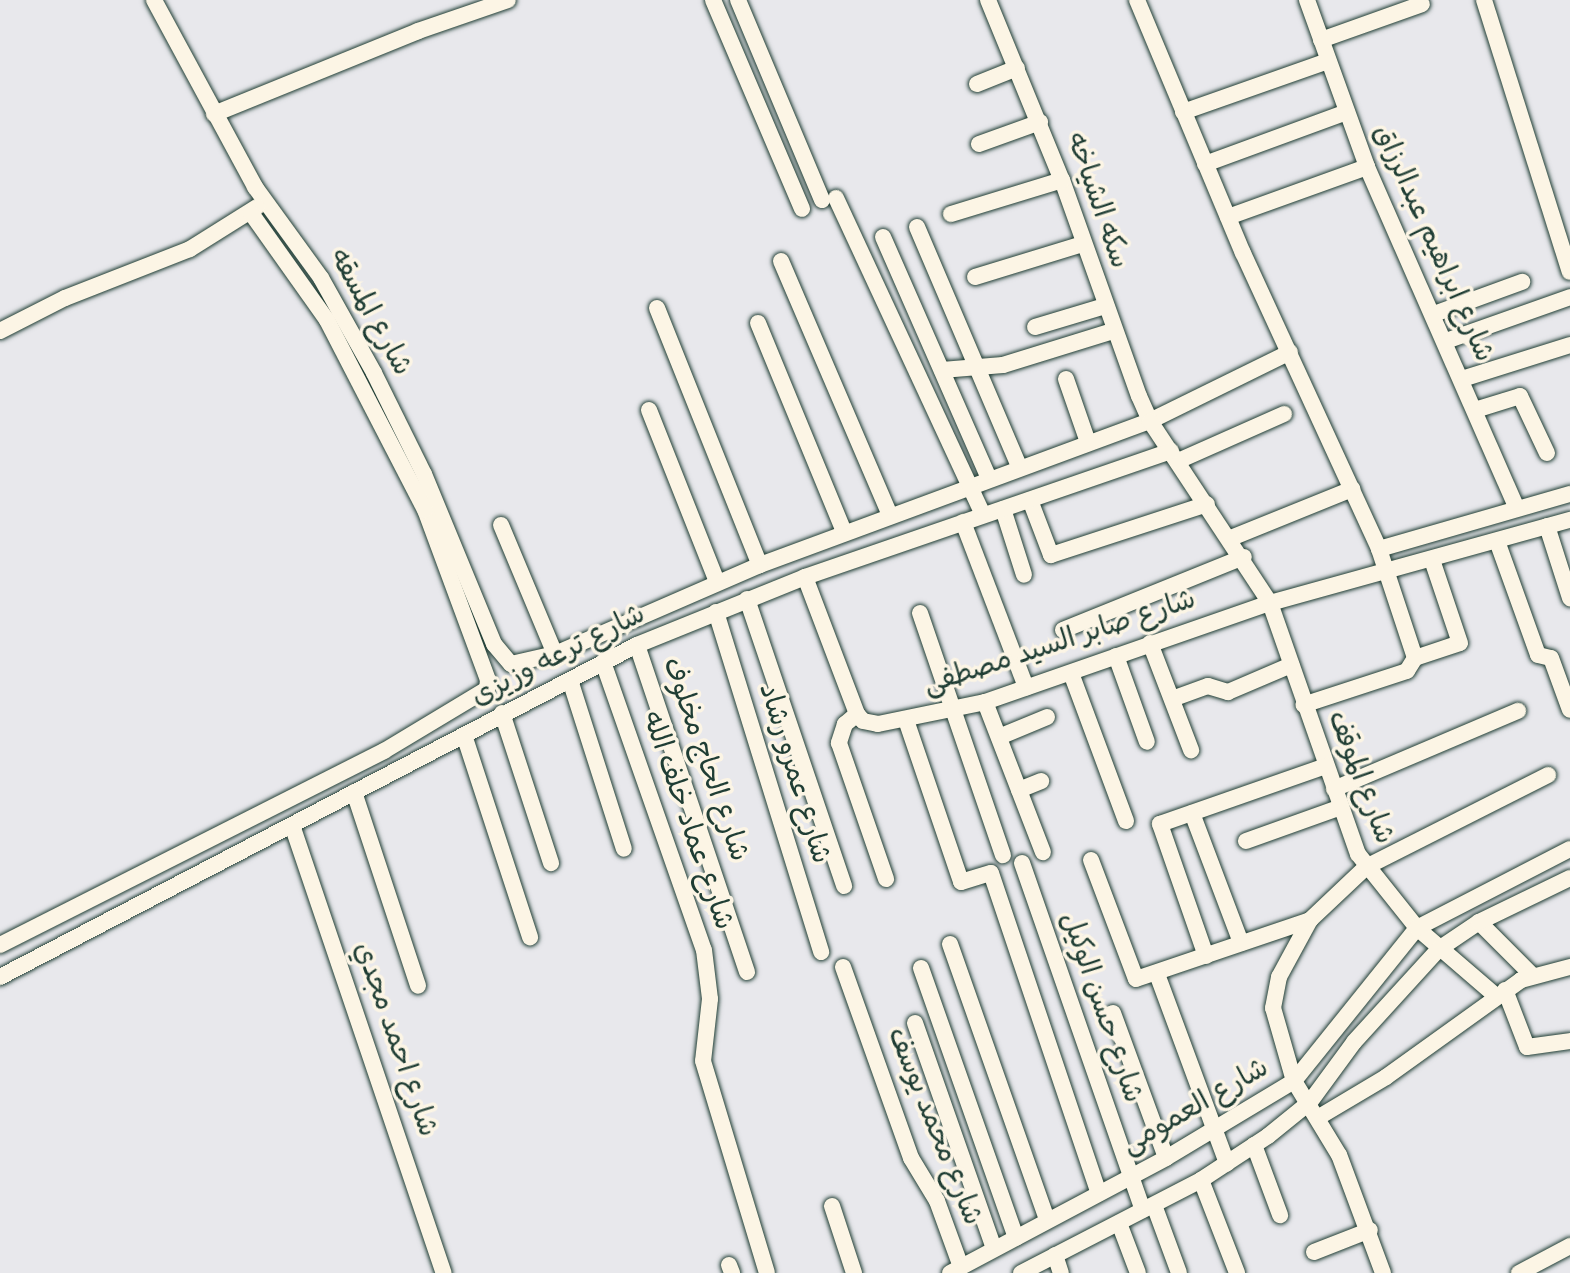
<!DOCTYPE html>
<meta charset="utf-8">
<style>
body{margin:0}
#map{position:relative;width:1570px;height:1273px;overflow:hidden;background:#e8e8ec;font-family:"Indie Flower","Playpen Sans Arabic",sans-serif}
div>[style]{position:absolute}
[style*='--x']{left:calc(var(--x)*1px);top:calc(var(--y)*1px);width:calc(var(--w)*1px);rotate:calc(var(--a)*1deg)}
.roads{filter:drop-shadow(0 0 2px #1f3d34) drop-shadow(0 0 2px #1f3d34)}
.minor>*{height:16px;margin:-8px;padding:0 8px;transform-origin:8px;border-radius:8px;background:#fcf5e5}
span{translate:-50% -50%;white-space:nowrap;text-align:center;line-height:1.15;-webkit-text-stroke:7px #fcf5e5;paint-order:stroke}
.street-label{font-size:28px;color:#1f3d34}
</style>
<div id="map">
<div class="roads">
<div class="minor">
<div style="--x:154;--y:0;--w:213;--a:61.6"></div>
<div style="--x:255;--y:187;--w:112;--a:54"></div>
<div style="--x:321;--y:278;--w:109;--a:60.8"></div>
<div style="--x:374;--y:373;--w:113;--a:63.7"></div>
<div style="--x:424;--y:474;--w:184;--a:67.6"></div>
<div style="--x:494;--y:644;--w:26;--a:50"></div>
<div style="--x:511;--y:664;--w:45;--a:-12.8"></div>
<div style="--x:555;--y:654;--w:223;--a:-23.5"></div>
<div style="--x:760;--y:565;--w:416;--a:-20.3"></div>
<div style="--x:1150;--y:421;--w:156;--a:-26.2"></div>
<div style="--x:713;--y:0;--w:227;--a:66.9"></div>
<div style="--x:738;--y:0;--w:217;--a:67.2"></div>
<div style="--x:988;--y:0;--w:195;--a:67.7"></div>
<div style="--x:1062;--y:180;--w:229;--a:70.4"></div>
<div style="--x:1139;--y:396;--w:27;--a:66"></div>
<div style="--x:1150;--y:421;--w:218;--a:56.6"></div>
<div style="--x:1270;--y:603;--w:266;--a:70.7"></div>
<div style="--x:1358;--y:854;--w:95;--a:51.4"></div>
<div style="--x:1417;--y:928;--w:104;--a:40.7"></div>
<div style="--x:1137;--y:0;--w:274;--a:67.3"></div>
<div style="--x:1243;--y:253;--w:326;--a:65.3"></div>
<div style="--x:1379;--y:549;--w:115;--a:71.7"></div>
<div style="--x:1415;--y:658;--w:15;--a:122"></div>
<div style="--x:1407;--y:671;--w:109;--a:161.9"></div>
<div style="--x:1307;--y:0;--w:177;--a:70.2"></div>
<div style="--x:1367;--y:167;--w:371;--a:66.3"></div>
<div style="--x:1484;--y:0;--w:285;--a:72.5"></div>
<div style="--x:1321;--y:40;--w:107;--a:-19.6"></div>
<div style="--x:977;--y:84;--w:43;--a:-21.8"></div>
<div style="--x:1183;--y:112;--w:154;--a:-19.4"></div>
<div style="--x:214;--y:114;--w:220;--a:-22.1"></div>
<div style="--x:418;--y:31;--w:95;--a:-19"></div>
<div style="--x:979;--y:144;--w:65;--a:-19.8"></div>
<div style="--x:1205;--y:164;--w:151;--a:-20.1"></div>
<div style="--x:836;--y:198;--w:349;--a:65.1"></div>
<div style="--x:951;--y:214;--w:116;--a:-17"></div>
<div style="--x:1228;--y:217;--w:148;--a:-19.8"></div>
<div style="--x:917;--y:227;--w:262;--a:66.9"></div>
<div style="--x:883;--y:237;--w:264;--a:66.3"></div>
<div style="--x:781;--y:261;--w:276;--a:66.8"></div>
<div style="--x:975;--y:277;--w:113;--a:-17"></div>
<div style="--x:657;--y:308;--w:277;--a:68.2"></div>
<div style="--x:1434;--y:314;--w:94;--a:-20"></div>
<div style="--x:758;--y:323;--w:226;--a:67.6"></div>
<div style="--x:1035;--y:327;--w:73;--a:-16.7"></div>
<div style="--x:0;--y:331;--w:73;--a:-26.9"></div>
<div style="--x:65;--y:298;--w:134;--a:-21.4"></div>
<div style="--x:190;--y:249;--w:79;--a:-32.1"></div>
<div style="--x:1446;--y:341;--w:132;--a:-19.5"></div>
<div style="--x:942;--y:370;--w:61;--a:-4.7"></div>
<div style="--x:1003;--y:365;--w:115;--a:-17.2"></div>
<div style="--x:1066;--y:379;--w:67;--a:70.8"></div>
<div style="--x:1462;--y:379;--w:113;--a:-17.5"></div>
<div style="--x:649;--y:410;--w:185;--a:68.4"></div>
<div style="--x:1475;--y:410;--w:47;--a:-17.3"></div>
<div style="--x:1520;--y:396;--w:63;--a:64.7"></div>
<div style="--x:1178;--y:461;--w:116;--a:-23.9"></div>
<div style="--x:1030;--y:500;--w:59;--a:69.1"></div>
<div style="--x:1051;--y:555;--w:164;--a:-18.1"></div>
<div style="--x:1003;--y:509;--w:69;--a:72.3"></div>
<div style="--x:963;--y:522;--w:177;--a:69.1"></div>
<div style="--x:501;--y:525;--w:140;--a:67.3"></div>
<div style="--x:1547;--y:526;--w:76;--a:72.3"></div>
<div style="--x:1231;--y:538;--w:131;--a:-22"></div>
<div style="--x:1497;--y:541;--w:121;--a:70.2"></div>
<div style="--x:1538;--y:655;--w:13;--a:13"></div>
<div style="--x:1551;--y:658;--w:55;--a:69.9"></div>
<div style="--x:1379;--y:549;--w:199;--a:-16.1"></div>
<div style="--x:805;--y:577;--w:147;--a:69.2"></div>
<div style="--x:857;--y:714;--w:9;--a:49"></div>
<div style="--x:863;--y:721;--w:15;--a:11"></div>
<div style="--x:878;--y:724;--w:109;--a:-11.6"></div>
<div style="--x:985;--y:702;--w:302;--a:-19.2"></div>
<div style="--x:1270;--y:603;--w:311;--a:-15.5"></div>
<div style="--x:747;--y:599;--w:303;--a:71.3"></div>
<div style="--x:716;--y:612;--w:356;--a:72.8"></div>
<div style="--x:920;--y:613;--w:256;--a:71.1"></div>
<div style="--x:1063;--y:630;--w:195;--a:-22"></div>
<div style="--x:1150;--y:643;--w:115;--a:69"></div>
<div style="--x:637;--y:645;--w:345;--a:71.4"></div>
<div style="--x:1116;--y:656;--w:91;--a:70.2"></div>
<div style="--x:1415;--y:658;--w:47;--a:-18.4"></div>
<div style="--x:1460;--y:643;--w:88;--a:-108.6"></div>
<div style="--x:603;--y:662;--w:305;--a:70.7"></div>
<div style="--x:704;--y:950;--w:49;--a:83"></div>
<div style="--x:710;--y:999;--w:62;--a:96.4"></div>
<div style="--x:703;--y:1061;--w:221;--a:73.2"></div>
<div style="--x:1071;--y:673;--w:158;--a:69.6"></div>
<div style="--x:570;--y:680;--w:177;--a:72.3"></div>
<div style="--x:1172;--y:699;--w:38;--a:-20"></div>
<div style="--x:1208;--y:686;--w:21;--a:17"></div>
<div style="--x:1228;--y:692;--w:69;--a:-23.2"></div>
<div style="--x:985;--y:702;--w:161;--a:68.9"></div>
<div style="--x:502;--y:713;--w:158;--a:71.9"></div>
<div style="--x:857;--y:714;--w:16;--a:140"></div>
<div style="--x:845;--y:724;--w:20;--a:108"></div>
<div style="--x:839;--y:743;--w:144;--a:70.9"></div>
<div style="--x:906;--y:720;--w:171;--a:71.2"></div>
<div style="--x:961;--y:882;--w:31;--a:-17"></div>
<div style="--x:991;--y:873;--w:338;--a:71.4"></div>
<div style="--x:464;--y:735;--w:213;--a:71.9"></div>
<div style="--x:999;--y:737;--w:52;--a:-22.6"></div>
<div style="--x:1334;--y:789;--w:200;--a:-23"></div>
<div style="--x:1019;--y:790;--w:24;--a:-22"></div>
<div style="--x:354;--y:792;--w:204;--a:71.7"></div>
<div style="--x:1192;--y:813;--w:139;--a:69.3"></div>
<div style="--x:292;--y:825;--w:473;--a:71.3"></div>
<div style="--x:1246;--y:841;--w:101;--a:-19.7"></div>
<div style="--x:1091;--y:860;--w:127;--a:69.3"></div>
<div style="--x:1136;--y:979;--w:184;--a:-18.7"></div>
<div style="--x:1022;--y:863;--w:367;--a:70.8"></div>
<div style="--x:1479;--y:922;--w:74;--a:45"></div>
<div style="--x:950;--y:944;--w:293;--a:70.6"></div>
<div style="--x:0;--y:945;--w:430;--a:-26.8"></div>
<div style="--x:384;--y:751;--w:120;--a:-31"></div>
<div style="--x:487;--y:689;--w:9;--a:-84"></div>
<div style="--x:488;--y:680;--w:181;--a:-110.3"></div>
<div style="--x:425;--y:510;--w:214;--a:-117.3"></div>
<div style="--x:327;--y:320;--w:131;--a:-125.4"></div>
<div style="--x:1206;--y:956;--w:140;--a:-109.2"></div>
<div style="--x:1160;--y:824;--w:176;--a:-19.3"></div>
<div style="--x:843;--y:967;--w:203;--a:70.4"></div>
<div style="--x:911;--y:1158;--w:50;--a:58.8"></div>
<div style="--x:937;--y:1201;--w:70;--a:70"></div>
<div style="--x:921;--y:968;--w:286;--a:70.6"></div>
<div style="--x:1157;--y:974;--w:202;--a:69.7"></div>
<div style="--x:0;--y:977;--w:718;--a:-27.53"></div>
<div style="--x:637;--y:645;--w:181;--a:-22"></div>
<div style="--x:805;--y:577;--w:387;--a:-19"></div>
<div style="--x:1505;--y:990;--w:61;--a:68.9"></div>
<div style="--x:1527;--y:1047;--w:43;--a:-7.9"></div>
<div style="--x:1113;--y:1013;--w:154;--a:69.9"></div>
<div style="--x:915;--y:1023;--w:238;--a:70.7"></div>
<div style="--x:1319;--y:1117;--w:78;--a:-30.8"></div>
<div style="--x:1386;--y:1077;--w:166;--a:-35.7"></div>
<div style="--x:1521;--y:980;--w:51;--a:-14.9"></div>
<div style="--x:1254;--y:1145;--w:75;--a:69.6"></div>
<div style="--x:1201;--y:1180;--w:100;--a:68.8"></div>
<div style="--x:1154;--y:1205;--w:72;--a:69.8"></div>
<div style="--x:832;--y:1206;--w:71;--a:71.8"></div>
<div style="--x:1119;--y:1223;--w:53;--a:69.2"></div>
<div style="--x:1314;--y:1252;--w:60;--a:-21.4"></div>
<div style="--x:1055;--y:1255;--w:19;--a:72"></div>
<div style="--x:729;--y:1265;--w:9;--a:69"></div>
<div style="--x:950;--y:1273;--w:245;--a:-28"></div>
<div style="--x:1166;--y:1158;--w:149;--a:-31"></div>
<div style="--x:1294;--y:1081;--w:196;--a:-51.2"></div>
<div style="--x:1417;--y:928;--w:172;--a:-27.3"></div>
<div style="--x:1021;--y:1273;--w:203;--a:-27.3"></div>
<div style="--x:1201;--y:1180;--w:80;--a:-33.3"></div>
<div style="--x:1268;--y:1136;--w:54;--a:-39"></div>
<div style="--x:1310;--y:1102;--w:74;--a:-53.7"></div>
<div style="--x:1354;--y:1042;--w:126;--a:-47.6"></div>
<div style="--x:1439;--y:949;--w:48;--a:-34"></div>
<div style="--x:1479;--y:922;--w:101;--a:-25.8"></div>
<div style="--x:1383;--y:1273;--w:126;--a:-110.4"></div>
<div style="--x:1339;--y:1155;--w:87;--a:-121.3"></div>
<div style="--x:1294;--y:1081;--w:76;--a:-106"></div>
<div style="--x:1273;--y:1008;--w:32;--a:-79"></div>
<div style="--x:1279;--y:977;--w:65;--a:-61.5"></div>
<div style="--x:1310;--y:920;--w:77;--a:-43.4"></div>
<div style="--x:1366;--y:867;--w:204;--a:-26.8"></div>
<div style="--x:1519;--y:1273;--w:58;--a:-27.9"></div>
</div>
</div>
<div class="street-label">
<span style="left:1096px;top:201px;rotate:71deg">سكه الشياخه</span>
<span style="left:1432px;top:244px;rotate:66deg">شارع ابراهيم عبدالرزاق</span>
<span style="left:369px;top:313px;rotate:61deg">شارع المسقه</span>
<span style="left:1060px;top:644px;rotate:-18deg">شارع صابر السيد مصطفى</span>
<span style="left:559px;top:657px;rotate:-27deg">شارع ترعه وزيزى</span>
<span style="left:704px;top:760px;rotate:71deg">شارع الحاج مخلوف</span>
<span style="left:793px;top:774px;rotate:73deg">شارع عمرو رشاد</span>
<span style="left:1359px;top:778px;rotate:69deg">شارع الموقف</span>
<span style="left:686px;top:821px;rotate:71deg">شارع عماد خلف الله</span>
<span style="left:1100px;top:1008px;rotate:71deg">شارع حسن الوكيل</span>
<span style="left:394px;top:1040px;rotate:71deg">شارع احمد مجدي</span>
<span style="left:1196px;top:1108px;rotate:-30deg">شارع العمومى</span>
<span style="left:933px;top:1127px;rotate:68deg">شارع محمد يوسف</span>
</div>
</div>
